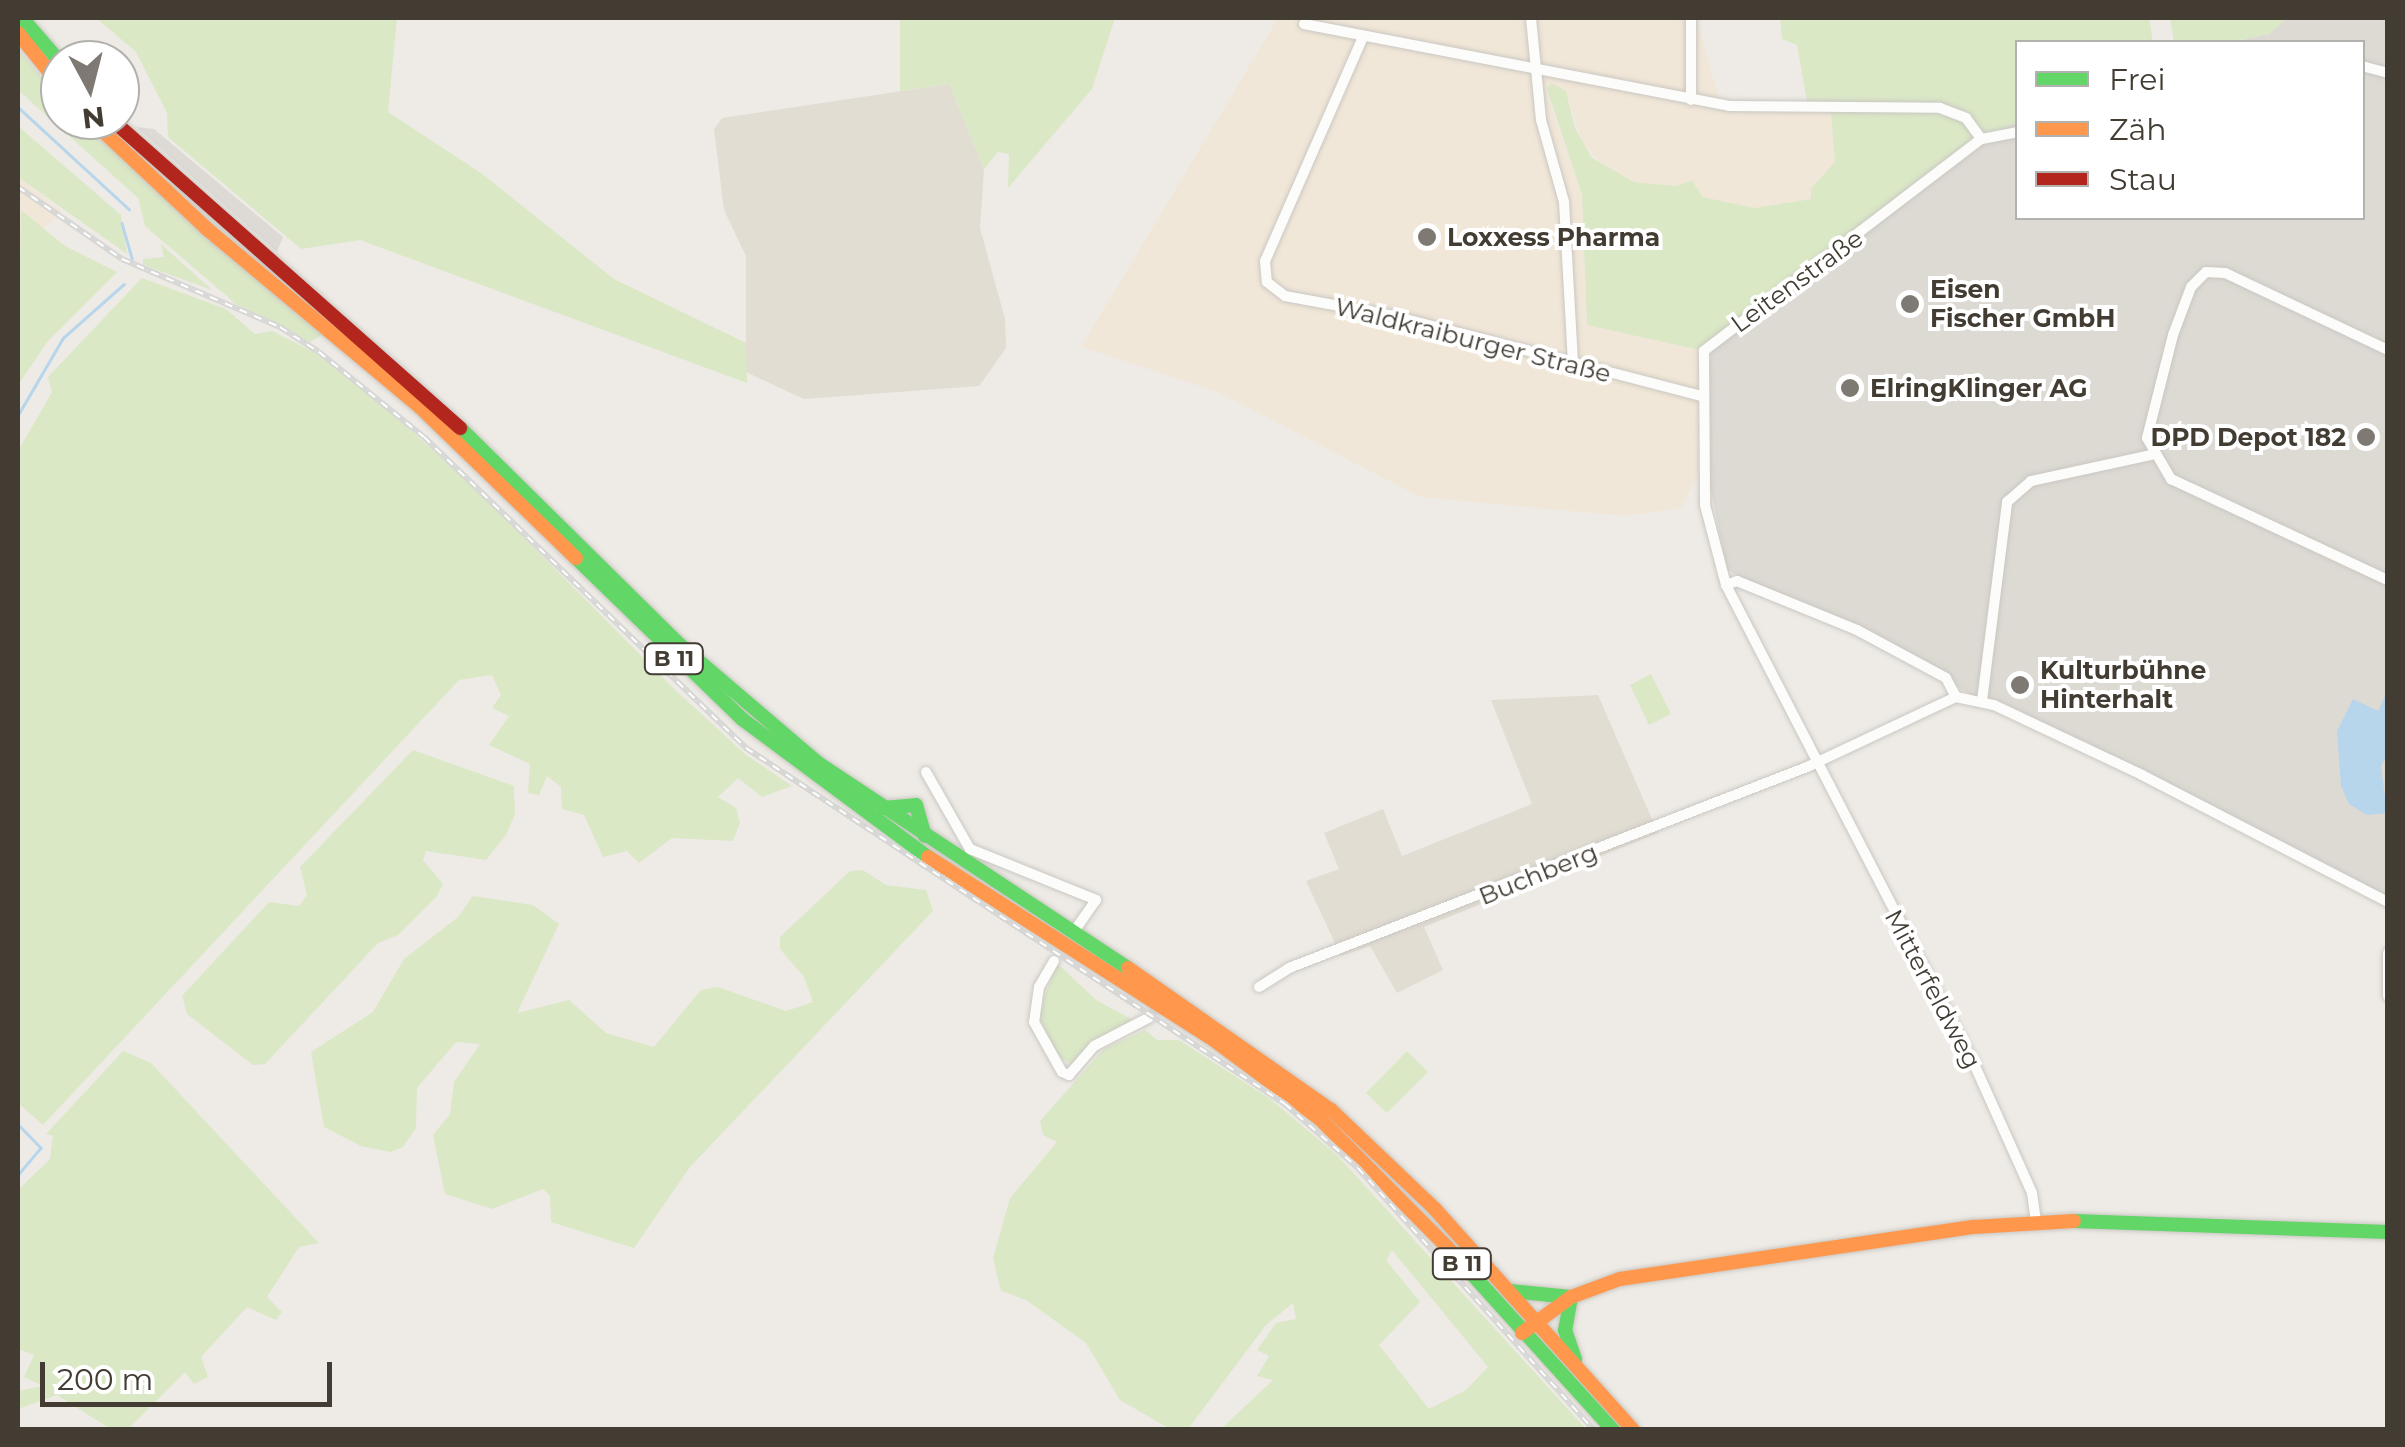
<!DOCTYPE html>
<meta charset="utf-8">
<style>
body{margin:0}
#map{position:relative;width:2405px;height:1447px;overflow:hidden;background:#eeebe6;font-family:Montserrat,sans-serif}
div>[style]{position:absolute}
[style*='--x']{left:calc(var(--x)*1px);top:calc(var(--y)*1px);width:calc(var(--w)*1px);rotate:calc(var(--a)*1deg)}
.residential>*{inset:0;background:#e1ddd3}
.commercial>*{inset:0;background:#f1e7d8}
.industrial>*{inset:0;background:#dddad4}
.green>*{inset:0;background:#dae8c6}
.parking>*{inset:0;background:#dddad6}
.water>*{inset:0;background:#b7d5eb}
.stream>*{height:2.5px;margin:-1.25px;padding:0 1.25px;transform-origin:1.25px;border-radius:1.25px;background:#b7d5eb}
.roads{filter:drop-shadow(0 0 2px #cac7c2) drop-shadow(0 0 2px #cac7c2)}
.street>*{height:10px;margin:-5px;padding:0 5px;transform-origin:5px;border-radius:5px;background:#fcfcfb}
.fast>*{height:14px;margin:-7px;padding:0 7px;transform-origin:7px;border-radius:7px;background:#63d668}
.slow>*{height:14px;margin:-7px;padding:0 7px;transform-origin:7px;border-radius:7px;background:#ff974d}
.jam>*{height:14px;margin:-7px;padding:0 7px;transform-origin:7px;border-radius:7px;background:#b3261e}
.rail>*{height:6px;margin-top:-3px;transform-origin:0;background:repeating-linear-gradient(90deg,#fff 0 8px,#d7d7d6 0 16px);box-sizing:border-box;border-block:2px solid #d7d7d6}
.dots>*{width:28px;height:28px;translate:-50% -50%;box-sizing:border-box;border:5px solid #fff;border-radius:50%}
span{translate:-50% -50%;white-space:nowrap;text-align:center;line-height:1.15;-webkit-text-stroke:8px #fff;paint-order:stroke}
.shield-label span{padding:2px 8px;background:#fff;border:2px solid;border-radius:8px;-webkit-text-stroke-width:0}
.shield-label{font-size:22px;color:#423c33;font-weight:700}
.poi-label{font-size:25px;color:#423c33;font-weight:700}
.left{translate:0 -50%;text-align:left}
.right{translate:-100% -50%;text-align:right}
.street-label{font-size:25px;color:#423c33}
.frame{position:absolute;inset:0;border:20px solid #423c33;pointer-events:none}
.legend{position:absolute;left:2015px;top:40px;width:350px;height:180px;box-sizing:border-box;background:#fff;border:2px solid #b3b1ad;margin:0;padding:12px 18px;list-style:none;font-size:30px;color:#423c33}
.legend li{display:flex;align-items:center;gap:20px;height:50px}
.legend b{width:50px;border:2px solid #b3b1ad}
.north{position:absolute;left:40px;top:40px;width:100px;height:100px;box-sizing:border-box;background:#fff;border:2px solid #b3b1ad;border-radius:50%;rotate:173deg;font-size:28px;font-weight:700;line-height:40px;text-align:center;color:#423c33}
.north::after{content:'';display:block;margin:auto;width:35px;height:45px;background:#7e7972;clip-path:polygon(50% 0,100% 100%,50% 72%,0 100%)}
.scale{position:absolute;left:40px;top:1362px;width:292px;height:45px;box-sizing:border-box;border:5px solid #423c33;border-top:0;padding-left:12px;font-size:30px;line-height:35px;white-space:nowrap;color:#423c33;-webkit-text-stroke:8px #fff;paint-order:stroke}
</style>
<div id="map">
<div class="residential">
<div style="clip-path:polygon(949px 84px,984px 169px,980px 228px,1005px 319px,1006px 348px,979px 386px,804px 399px,746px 372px,746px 256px,724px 210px,714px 129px,722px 118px)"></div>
<div style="clip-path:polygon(1598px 695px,1658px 833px,1424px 927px,1443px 970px,1397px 993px,1370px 946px,1341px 956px,1306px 881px,1339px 869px,1324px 833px,1383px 809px,1402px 856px,1532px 804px,1491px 700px)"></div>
</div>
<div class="commercial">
<div style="clip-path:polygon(1278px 18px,1696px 18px,1720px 101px,1830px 108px,1835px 162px,1813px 185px,1811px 199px,1754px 208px,1714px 202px,1695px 192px,1692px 181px,1675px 186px,1634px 182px,1605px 168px,1582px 142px,1566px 91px,1547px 93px,1582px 195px,1587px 325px,1704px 351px,1705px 463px,1681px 508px,1623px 516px,1420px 497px,1220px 393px,1081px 347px)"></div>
<div style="clip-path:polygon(18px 177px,61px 211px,18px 256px)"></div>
</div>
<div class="industrial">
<div style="clip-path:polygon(2287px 18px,2387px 18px,2387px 906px,1727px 570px,1698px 427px,1712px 350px,1981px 139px,2017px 122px,2018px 218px,2362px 218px,2362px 42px,2230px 42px,2269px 34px)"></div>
</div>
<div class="green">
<div style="clip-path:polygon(96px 18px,397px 18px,388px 112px,481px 173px,614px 279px,746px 343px,747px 383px,360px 240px,301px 249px,168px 137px,167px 113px,136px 52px)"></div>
<div style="clip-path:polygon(900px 18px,1115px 18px,1092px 89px,1008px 188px,1009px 154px,998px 152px,984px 169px,949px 84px,900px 91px)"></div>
<div style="clip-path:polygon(1780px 18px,2149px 18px,2153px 42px,2018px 42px,2017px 122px,1981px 139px,1704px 351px,1587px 325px,1582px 195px,1547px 89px,1551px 83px,1566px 91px,1575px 128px,1592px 158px,1634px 182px,1675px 186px,1692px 181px,1703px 197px,1754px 208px,1811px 199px,1811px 188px,1835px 162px,1831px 114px,1830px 108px,1808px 107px,1797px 45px,1782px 39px)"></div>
<div style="clip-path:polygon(2170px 18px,2287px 18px,2269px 34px,2230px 42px,2174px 42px)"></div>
<div style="clip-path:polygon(18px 49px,60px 100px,60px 120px,82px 120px,327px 332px,310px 342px,236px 304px,145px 226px,138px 198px,18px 90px)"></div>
<div style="clip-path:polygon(18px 126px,121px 215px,127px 254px,18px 177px)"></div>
<div style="clip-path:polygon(21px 210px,65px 246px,117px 272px,48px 341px,18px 385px)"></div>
<div style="clip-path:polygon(161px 244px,180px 261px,212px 290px,143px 265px,143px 259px,164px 257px)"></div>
<div style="clip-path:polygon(142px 278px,226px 309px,255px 334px,272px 331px,314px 352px,375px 398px,475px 488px,672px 687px,745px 754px,792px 786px,762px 797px,738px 778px,718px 797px,736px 808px,740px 823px,733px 841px,672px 838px,639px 863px,627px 851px,603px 857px,584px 815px,562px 809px,561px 787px,547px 776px,539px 795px,528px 793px,530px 764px,489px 745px,509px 716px,492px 708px,501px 695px,492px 675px,459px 680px,43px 1125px,18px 1103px,18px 451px,52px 392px,48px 377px)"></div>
<div style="clip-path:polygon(1651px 674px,1671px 714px,1649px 725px,1630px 685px)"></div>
<div style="clip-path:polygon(413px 750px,514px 786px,515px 814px,506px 835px,486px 860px,426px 851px,423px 860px,443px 884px,437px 896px,398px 935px,378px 943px,265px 1064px,253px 1065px,187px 1014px,182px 996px,269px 902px,299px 906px,307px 895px,300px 867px)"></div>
<div style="clip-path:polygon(863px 870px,886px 885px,926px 890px,933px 911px,690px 1167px,634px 1248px,551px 1222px,550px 1196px,543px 1189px,492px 1209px,445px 1194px,433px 1135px,450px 1114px,454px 1082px,480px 1044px,456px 1042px,417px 1088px,416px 1128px,403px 1147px,390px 1152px,361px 1146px,324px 1127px,311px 1052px,373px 1012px,404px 959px,458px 917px,473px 896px,533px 905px,559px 924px,517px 1013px,569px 1000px,606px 1033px,654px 1047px,701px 990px,718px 987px,786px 1011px,813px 1002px,804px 977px,780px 949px,780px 937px,850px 871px)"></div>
<div style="clip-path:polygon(1057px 963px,1096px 1000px,1135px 1021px,1073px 1066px,1054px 1052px,1038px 1013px)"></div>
<div style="clip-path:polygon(evenodd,1145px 1030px,1157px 1040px,1179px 1040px,1269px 1098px,1337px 1155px,1586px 1429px,1221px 1429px,1273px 1380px,1257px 1376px,1269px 1356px,1257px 1350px,1276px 1323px,1296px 1319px,1293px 1303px,1266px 1325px,1188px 1429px,1170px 1429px,1120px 1400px,1086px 1343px,1026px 1300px,1001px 1291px,993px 1258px,1010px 1198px,1057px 1142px,1043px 1135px,1040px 1121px,1104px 1049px,1145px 1030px,1392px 1250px,1488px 1367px,1466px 1390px,1429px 1409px,1379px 1345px,1420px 1302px,1386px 1260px,1392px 1250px)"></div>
<div style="clip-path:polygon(123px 1051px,151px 1063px,319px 1243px,299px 1247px,267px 1297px,282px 1312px,276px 1320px,247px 1307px,201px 1357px,208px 1377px,194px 1384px,185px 1372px,128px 1429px,112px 1430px,57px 1395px,18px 1409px,18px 1391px,43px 1386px,24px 1377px,34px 1355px,18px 1349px,18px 1190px,50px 1159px,53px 1136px,46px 1134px)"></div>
<div style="clip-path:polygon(1407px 1051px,1428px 1072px,1387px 1113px,1366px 1093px)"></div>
</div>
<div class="parking">
<div style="clip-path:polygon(136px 127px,154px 129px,283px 237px,277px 252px)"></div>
</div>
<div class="water">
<div style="clip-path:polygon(2387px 692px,2387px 756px,2381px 766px,2387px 813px,2367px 815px,2349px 804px,2341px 786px,2337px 731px,2353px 699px,2378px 711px)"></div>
</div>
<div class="stream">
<div style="--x:18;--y:107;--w:151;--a:42.6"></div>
<div style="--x:122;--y:223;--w:37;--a:74"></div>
<div style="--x:18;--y:415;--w:89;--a:-59.7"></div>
<div style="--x:63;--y:338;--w:81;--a:-41.5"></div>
<div style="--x:18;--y:1124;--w:33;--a:46"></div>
<div style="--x:41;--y:1148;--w:35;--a:130"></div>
</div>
<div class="roads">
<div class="street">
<div style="--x:1531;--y:18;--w:102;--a:84.4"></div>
<div style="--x:1541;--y:120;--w:85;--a:74.3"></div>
<div style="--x:1564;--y:202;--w:161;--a:86.8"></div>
<div style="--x:1304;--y:24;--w:433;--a:10.9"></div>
<div style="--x:1729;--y:106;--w:211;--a:0.5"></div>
<div style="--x:1940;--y:108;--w:28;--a:21"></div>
<div style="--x:1966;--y:118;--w:26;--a:54"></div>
<div style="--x:1363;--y:37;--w:244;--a:113.6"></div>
<div style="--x:1265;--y:261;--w:21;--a:85"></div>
<div style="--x:1267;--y:282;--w:23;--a:38"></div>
<div style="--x:1285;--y:296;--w:111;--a:10.4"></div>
<div style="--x:1394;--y:316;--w:320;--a:14.6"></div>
<div style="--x:2362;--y:66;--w:27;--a:15"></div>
<div style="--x:1691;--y:100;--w:82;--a:-90"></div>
<div style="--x:2018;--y:132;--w:38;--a:169"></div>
<div style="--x:1981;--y:139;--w:349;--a:142.6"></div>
<div style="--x:1704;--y:351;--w:154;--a:89.6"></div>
<div style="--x:1705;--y:505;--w:83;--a:75.3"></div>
<div style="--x:1726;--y:585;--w:542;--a:62.63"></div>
<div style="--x:1975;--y:1066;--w:139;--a:65.8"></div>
<div style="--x:2032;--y:1193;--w:27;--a:82"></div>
<div style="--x:2388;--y:350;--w:180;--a:-154.7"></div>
<div style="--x:2225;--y:273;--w:19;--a:-177"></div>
<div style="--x:2206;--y:272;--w:21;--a:135"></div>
<div style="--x:2191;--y:287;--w:51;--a:110.6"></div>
<div style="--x:2173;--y:335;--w:106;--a:104.2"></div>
<div style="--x:2147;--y:438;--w:48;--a:59.7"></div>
<div style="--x:2171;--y:479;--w:239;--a:25"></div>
<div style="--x:1726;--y:585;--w:12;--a:-20"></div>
<div style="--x:1737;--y:581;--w:130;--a:22.2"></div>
<div style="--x:1857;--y:630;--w:101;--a:28.3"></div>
<div style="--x:1946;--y:678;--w:21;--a:62"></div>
<div style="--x:1982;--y:701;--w:201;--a:-82.8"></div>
<div style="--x:2007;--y:502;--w:32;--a:-41"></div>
<div style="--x:2031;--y:481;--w:123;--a:-12.2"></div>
<div style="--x:926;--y:772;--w:89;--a:60.3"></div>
<div style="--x:970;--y:849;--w:136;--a:22"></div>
<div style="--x:1096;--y:900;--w:32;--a:125"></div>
<div style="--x:2388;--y:953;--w:43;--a:90"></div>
<div style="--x:1054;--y:961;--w:30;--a:120"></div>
<div style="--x:1039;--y:987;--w:35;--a:98"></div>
<div style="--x:1034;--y:1022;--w:57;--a:60.8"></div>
<div style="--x:1062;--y:1072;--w:8;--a:23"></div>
<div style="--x:1069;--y:1075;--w:38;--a:-49"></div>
<div style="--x:1094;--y:1046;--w:63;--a:-27.4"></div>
<div style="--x:1259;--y:987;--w:36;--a:-32"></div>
<div style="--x:1289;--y:968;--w:556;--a:-21.21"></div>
<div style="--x:1807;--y:767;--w:165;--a:-25.2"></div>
<div style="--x:1956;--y:697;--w:39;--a:12"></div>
<div style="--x:1994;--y:705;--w:164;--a:25.3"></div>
<div style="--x:2142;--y:775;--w:277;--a:27.3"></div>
</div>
<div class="fast">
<div style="--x:22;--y:18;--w:58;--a:49.2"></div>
<div style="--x:460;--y:428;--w:309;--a:44.6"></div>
<div style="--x:680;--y:645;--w:182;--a:40.5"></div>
<div style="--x:818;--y:763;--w:372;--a:33.5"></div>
<div style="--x:576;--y:558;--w:231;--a:44.1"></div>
<div style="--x:742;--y:719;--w:232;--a:36.6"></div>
<div style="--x:883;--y:808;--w:33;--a:-5"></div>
<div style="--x:916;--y:805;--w:32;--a:74"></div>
<div style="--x:2074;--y:1221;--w:314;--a:2"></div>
<div style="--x:1453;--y:1253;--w:239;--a:47.9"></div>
<div style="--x:1510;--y:1291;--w:61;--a:5.6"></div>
<div style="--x:1571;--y:1297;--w:34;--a:100"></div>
<div style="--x:1565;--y:1330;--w:31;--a:71"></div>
</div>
<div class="slow">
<div style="--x:18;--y:33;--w:67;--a:51.1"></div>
<div style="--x:91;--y:120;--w:158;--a:43.2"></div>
<div style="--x:206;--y:228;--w:276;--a:39.9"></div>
<div style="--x:418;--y:405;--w:220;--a:44.1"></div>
<div style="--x:928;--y:857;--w:335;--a:32.6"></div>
<div style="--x:1210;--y:1037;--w:137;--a:36.7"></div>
<div style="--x:1320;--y:1119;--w:189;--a:45.2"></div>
<div style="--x:1128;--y:968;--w:248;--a:35"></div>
<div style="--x:1331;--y:1110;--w:142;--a:43.6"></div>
<div style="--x:1434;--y:1208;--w:298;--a:48.1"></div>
<div style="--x:1522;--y:1333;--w:61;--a:-36.3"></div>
<div style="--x:1571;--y:1297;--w:52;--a:-20.2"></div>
<div style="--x:1620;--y:1279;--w:358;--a:-8.4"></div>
<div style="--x:1974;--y:1227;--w:100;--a:-3.4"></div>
</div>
<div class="jam">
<div style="--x:112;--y:120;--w:465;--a:41.5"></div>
</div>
</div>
<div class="rail">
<div style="--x:18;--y:187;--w:126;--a:34.7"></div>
<div style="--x:122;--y:259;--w:172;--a:23.3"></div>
<div style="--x:280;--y:327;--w:46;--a:32.7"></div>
<div style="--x:319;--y:352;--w:135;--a:39"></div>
<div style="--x:424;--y:437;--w:448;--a:44"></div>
<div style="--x:746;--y:748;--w:646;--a:33.44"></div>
<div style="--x:1285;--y:1104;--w:97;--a:41.2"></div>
<div style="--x:1358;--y:1168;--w:353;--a:48"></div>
</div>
<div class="dots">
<div style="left:1427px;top:237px;background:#7e7972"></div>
<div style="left:1910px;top:304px;background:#7e7972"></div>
<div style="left:1850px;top:388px;background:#7e7972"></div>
<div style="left:2366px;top:437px;background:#7e7972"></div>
<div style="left:2020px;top:685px;background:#7e7972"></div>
</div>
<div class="shield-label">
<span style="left:674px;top:659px">B 11</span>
<span style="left:1462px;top:1264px">B 11</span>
</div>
<div class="poi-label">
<span class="left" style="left:1447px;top:237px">Loxxess Pharma</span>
<span class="left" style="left:1930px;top:304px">Eisen<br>Fischer GmbH</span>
<span class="left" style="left:1870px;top:388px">ElringKlinger AG</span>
<span class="right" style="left:2346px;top:437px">DPD Depot 182</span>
<span class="left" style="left:2040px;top:685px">Kulturbühne<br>Hinterhalt</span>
</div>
<div class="street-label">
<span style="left:1797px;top:281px;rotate:-36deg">Leitenstraße</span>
<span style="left:1473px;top:340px;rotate:14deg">Waldkraiburger Straße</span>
<span style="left:1538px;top:874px;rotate:-22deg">Buchberg</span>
<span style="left:1933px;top:989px;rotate:62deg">Mitterfeldweg</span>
</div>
<div class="frame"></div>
<ul class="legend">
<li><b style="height:12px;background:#63d668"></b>Frei</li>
<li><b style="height:12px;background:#ff974d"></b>Zäh</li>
<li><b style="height:12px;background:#b3261e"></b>Stau</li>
</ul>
<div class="north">N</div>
<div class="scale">200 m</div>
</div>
